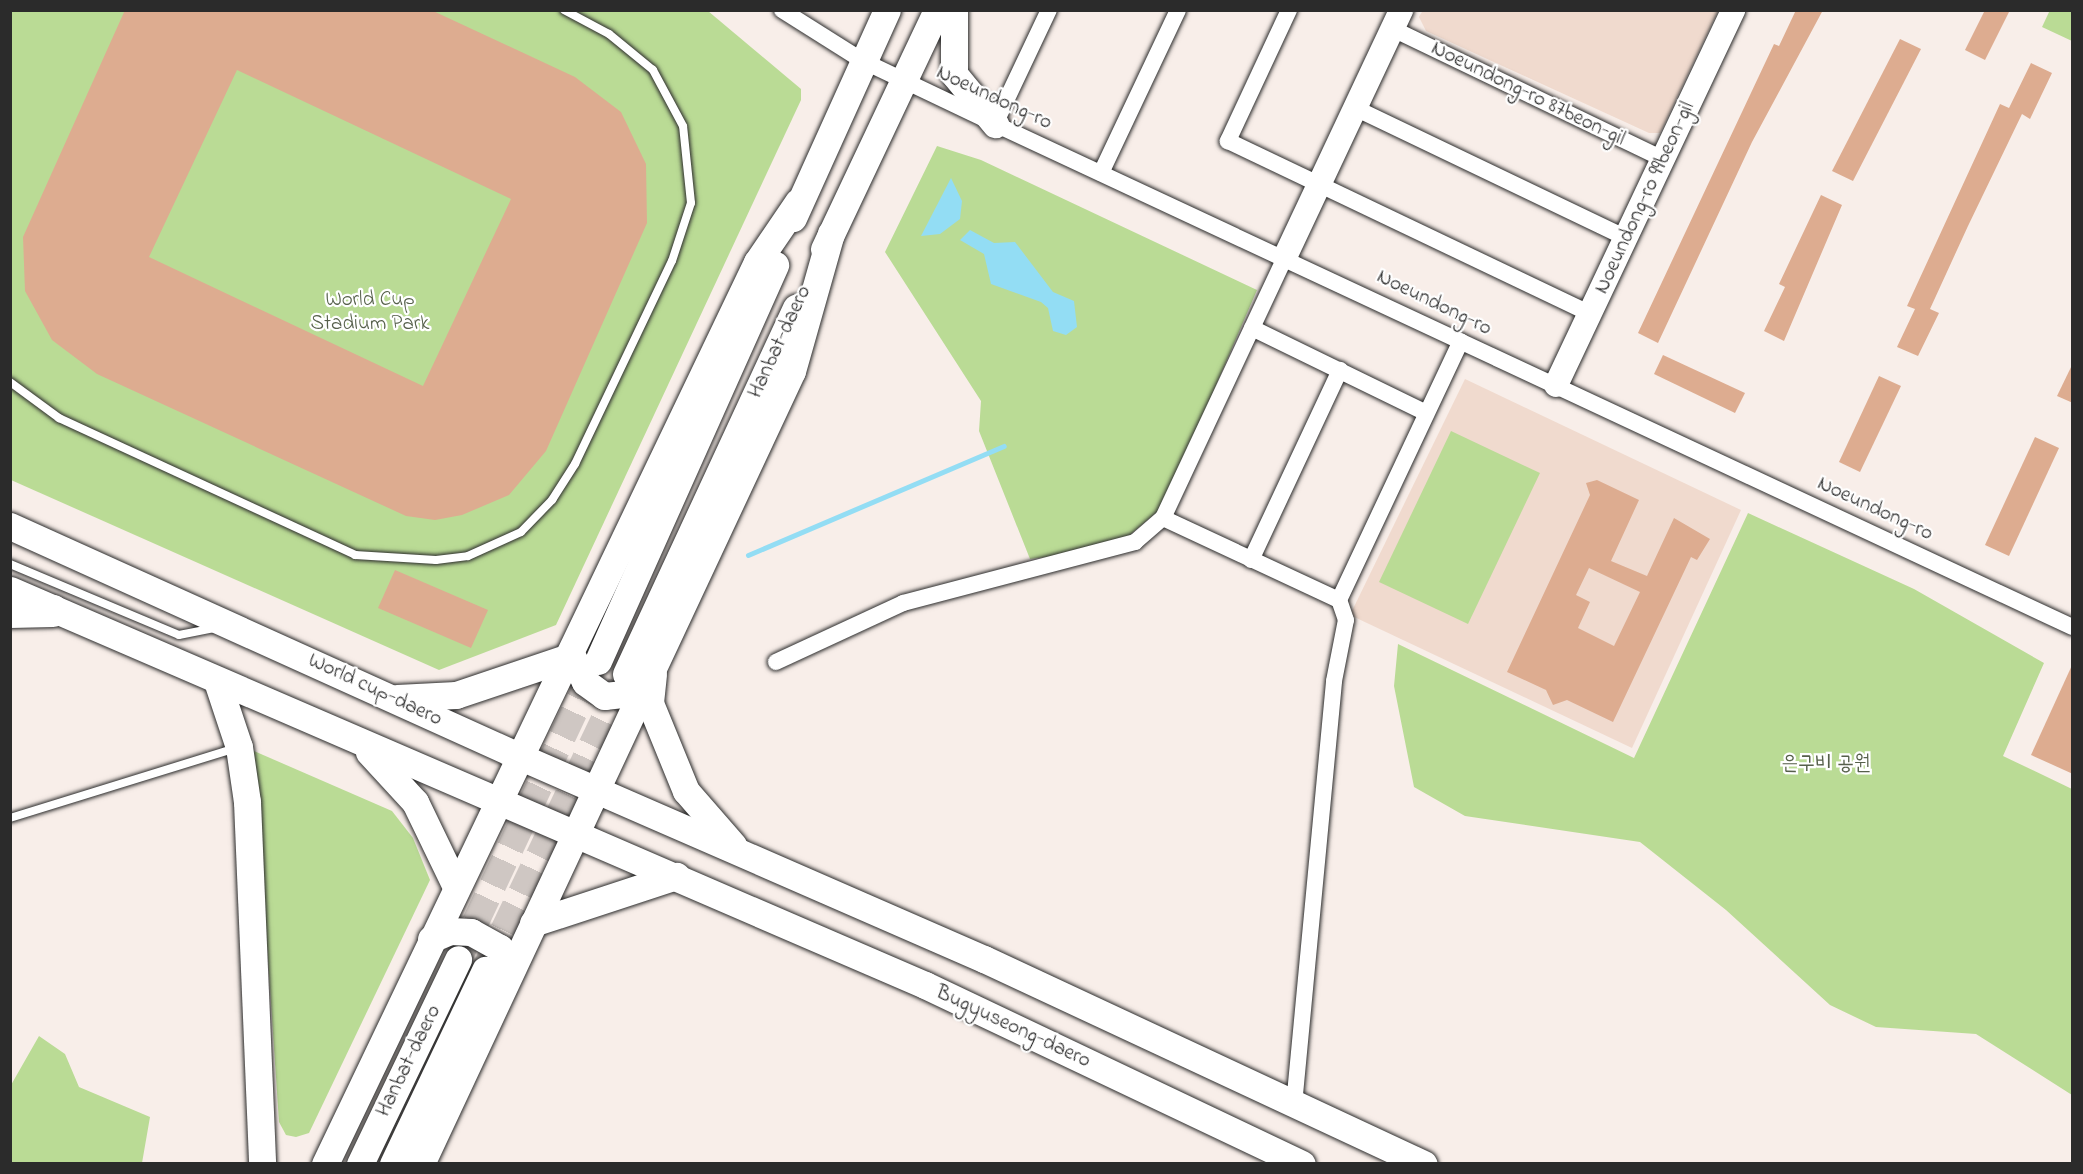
<!DOCTYPE html>
<meta charset="utf-8">
<style>
body{margin:0}
#map{position:relative;width:2083px;height:1174px;overflow:hidden;background:#f8eee9;font-family:"Indie Flower","Poor Story",sans-serif}
div>[style]{position:absolute}
[style*='--x']{left:calc(var(--x)*1px);top:calc(var(--y)*1px);width:calc(var(--w)*1px);rotate:calc(var(--a)*1deg)}
.built>*{inset:0;background:#f0dace}
.green>*{inset:0;background:#badb95}
.water>*{inset:0;background:#93ddf4}
.stream>*{height:5px;margin:-2.5px;padding:0 2.5px;transform-origin:2.5px;border-radius:2.5px;background:#93ddf4}
.building>*{inset:0;background:#ddac90}
.primary-tunnel>*{height:27px;margin-top:-13.5px;transform-origin:0;background:repeating-linear-gradient(90deg,#cfc7c3 0 27px,transparent 0 41px)}
.roads{filter:drop-shadow(0 0 2px #2b2b2b) drop-shadow(0 0 2px #2b2b2b)}
.lane>*{height:8px;margin:-4px;padding:0 4px;transform-origin:4px;border-radius:4px;background:#fff}
.street>*{height:16px;margin:-8px;padding:0 8px;transform-origin:8px;border-radius:8px;background:#fff}
.secondary>*{height:24px;margin:-12px;padding:0 12px;transform-origin:12px;border-radius:12px;background:#fff}
.primary>*{height:27px;margin:-13.5px;padding:0 13.5px;transform-origin:13.5px;border-radius:13.5px;background:#fff}
.highway>*{height:32px;margin:-16px;padding:0 16px;transform-origin:16px;border-radius:16px;background:#fff}
span{translate:-50% -50%;white-space:nowrap;text-align:center;line-height:1.15;-webkit-text-stroke:4.5px #fff;paint-order:stroke}
.street-label{font-size:21px;color:#2b2b2b}
.park-label{font-size:21px;color:#56604b}
.frame{position:absolute;inset:0;border:12px solid #2b2b2b;pointer-events:none}
</style>
<div id="map">
<div class="built">
<div style="clip-path:polygon(1423px 10px,1718px 10px,1718px 11px,1660px 133px,1649px 133px,1426px 31px,1419px 17px)"></div>
<div style="clip-path:polygon(1465px 379px,1741px 510px,1632px 748px,1350px 615px)"></div>
</div>
<div class="green">
<div style="clip-path:polygon(2050px 10px,2072px 11px,2072px 41px,2042px 27px)"></div>
<div style="clip-path:polygon(10px 11px,708px 11px,801px 89px,801px 100px,556px 625px,439px 670px,11px 480px)"></div>
<div style="clip-path:polygon(937px 146px,981px 160px,1257px 290px,1164px 506px,1125px 539px,1080px 553px,1030px 559px,979px 431px,981px 401px,885px 252px)"></div>
<div style="clip-path:polygon(1451px 431px,1540px 473px,1468px 624px,1379px 582px)"></div>
<div style="clip-path:polygon(1748px 513px,1914px 589px,2044px 663px,2003px 756px,2072px 789px,2072px 1095px,1976px 1034px,1876px 1027px,1830px 1005px,1726px 910px,1640px 842px,1465px 816px,1414px 787px,1394px 686px,1398px 644px,1634px 758px)"></div>
<div style="clip-path:polygon(254px 751px,392px 811px,413px 838px,430px 880px,309px 1133px,296px 1137px,286px 1135px,279px 1122px)"></div>
<div style="clip-path:polygon(39px 1036px,65px 1054px,79px 1087px,150px 1117px,142px 1163px,11px 1163px,11px 1085px)"></div>
</div>
<div class="water">
<div style="clip-path:polygon(951px 178px,962px 201px,960px 219px,940px 234px,921px 236px)"></div>
<div style="clip-path:polygon(970px 230px,994px 243px,1015px 242px,1053px 292px,1074px 301px,1077px 327px,1066px 335px,1053px 331px,1048px 308px,1041px 302px,991px 284px,984px 254px,960px 240px)"></div>
</div>
<div class="stream">
<div style="--x:748;--y:555;--w:278;--a:-23.1"></div>
</div>
<div class="building">
<div style="clip-path:polygon(evenodd,125px 10px,431px 10px,575px 77px,621px 112px,646px 164px,647px 223px,546px 451px,509px 495px,462px 515px,435px 520px,406px 516px,97px 374px,52px 340px,25px 291px,23px 237px,125px 10px,237px 70px,511px 199px,423px 386px,149px 257px,237px 70px)"></div>
<div style="clip-path:polygon(1796px 10px,1823px 10px,1752px 142px,1658px 343px,1638px 333px,1774px 44px,1779px 46px)"></div>
<div style="clip-path:polygon(1985px 10px,2010px 10px,1985px 60px,1965px 50px)"></div>
<div style="clip-path:polygon(1900px 39px,1921px 49px,1853px 181px,1832px 171px)"></div>
<div style="clip-path:polygon(2031px 63px,2052px 73px,2030px 119px,2022px 114px,1968px 226px,1930px 309px,1939px 313px,1918px 356px,1897px 347px,1915px 309px,1907px 306px,2000px 104px,2009px 108px)"></div>
<div style="clip-path:polygon(1821px 195px,1842px 205px,1784px 341px,1764px 331px,1785px 287px,1779px 284px)"></div>
<div style="clip-path:polygon(1663px 355px,1745px 393px,1735px 413px,1654px 374px)"></div>
<div style="clip-path:polygon(2073px 363px,2073px 403px,2057px 396px)"></div>
<div style="clip-path:polygon(1879px 376px,1901px 386px,1860px 472px,1839px 462px)"></div>
<div style="clip-path:polygon(2035px 437px,2059px 448px,2009px 556px,1985px 545px)"></div>
<div style="clip-path:polygon(evenodd,1597px 480px,1639px 500px,1611px 561px,1647px 576px,1674px 518px,1710px 539px,1697px 560px,1691px 557px,1613px 722px,1567px 700px,1553px 705px,1546px 690px,1507px 672px,1590px 495px,1586px 483px,1597px 480px,1589px 568px,1640px 592px,1614px 646px,1578px 628px,1590px 602px,1576px 595px,1589px 568px)"></div>
<div style="clip-path:polygon(395px 570px,488px 610px,471px 648px,378px 608px)"></div>
<div style="clip-path:polygon(2073px 663px,2073px 774px,2031px 755px)"></div>
</div>
<div class="primary-tunnel">
<div style="--x:458;--y:959;--w:325;--a:-64.9"></div>
<div style="--x:486;--y:967;--w:322;--a:-64.5"></div>
</div>
<div class="roads">
<div class="lane">
<div style="--x:10;--y:382;--w:61;--a:36.3"></div>
<div style="--x:59;--y:418;--w:326;--a:24.8"></div>
<div style="--x:355;--y:555;--w:81;--a:3.5"></div>
<div style="--x:436;--y:560;--w:32;--a:-7"></div>
<div style="--x:468;--y:556;--w:58;--a:-24.4"></div>
<div style="--x:521;--y:532;--w:45;--a:-45.9"></div>
<div style="--x:552;--y:500;--w:43;--a:-57.4"></div>
<div style="--x:575;--y:464;--w:225;--a:-64.5"></div>
<div style="--x:672;--y:261;--w:61;--a:-71.9"></div>
<div style="--x:691;--y:203;--w:77;--a:-95.9"></div>
<div style="--x:683;--y:126;--w:64;--a:-118.2"></div>
<div style="--x:653;--y:70;--w:57;--a:-140.7"></div>
<div style="--x:609;--y:34;--w:51;--a:-151.9"></div>
<div style="--x:10;--y:564;--w:183;--a:22.8"></div>
<div style="--x:179;--y:635;--w:37;--a:-11"></div>
<div style="--x:10;--y:818;--w:237;--a:-17.2"></div>
</div>
<div class="street">
<div style="--x:782;--y:10;--w:96;--a:32.2"></div>
<div style="--x:863;--y:61;--w:146;--a:25.5"></div>
<div style="--x:995;--y:124;--w:1189;--a:25.03"></div>
<div style="--x:1289;--y:10;--w:145;--a:115"></div>
<div style="--x:1228;--y:141;--w:401;--a:25.5"></div>
<div style="--x:1393;--y:29;--w:300;--a:25.7"></div>
<div style="--x:1355;--y:108;--w:301;--a:25.6"></div>
<div style="--x:995;--y:124;--w:126;--a:-64.7"></div>
<div style="--x:1101;--y:173;--w:180;--a:-64.7"></div>
<div style="--x:1252;--y:328;--w:194;--a:26"></div>
<div style="--x:1163;--y:518;--w:194;--a:25"></div>
<div style="--x:1339;--y:600;--w:286;--a:-64.8"></div>
<div style="--x:1251;--y:560;--w:210;--a:-64.9"></div>
<div style="--x:776;--y:662;--w:140;--a:-24.9"></div>
<div style="--x:903;--y:603;--w:240;--a:-14.7"></div>
<div style="--x:1135;--y:542;--w:37;--a:-41"></div>
<div style="--x:1163;--y:518;--w:288;--a:-64.9"></div>
<div style="--x:1294;--y:1105;--w:426;--a:-84.6"></div>
<div style="--x:1334;--y:681;--w:62;--a:-78.9"></div>
<div style="--x:1346;--y:620;--w:21;--a:-109"></div>
</div>
<div class="secondary">
<div style="--x:1285;--y:257;--w:273;--a:-64.8"></div>
<div style="--x:1556;--y:385;--w:415;--a:-64.7"></div>
</div>
<div class="primary">
<div style="--x:954;--y:10;--w:64;--a:90"></div>
<div style="--x:954;--y:74;--w:65;--a:50.6"></div>
<div style="--x:793;--y:218;--w:228;--a:-65.7"></div>
<div style="--x:824;--y:249;--w:264;--a:-64.7"></div>
<div style="--x:10;--y:526;--w:563;--a:24.33"></div>
<div style="--x:523;--y:758;--w:503;--a:23.56"></div>
<div style="--x:984;--y:959;--w:485;--a:25"></div>
<div style="--x:10;--y:590;--w:997;--a:23.35"></div>
<div style="--x:925;--y:985;--w:417;--a:25.4"></div>
<div style="--x:598;--y:661;--w:434;--a:-65.9"></div>
<div style="--x:626;--y:674;--w:404;--a:-65.1"></div>
<div style="--x:653;--y:674;--w:29;--a:96"></div>
<div style="--x:650;--y:703;--w:95;--a:67.8"></div>
<div style="--x:686;--y:791;--w:72;--a:49"></div>
<div style="--x:218;--y:684;--w:66;--a:71.6"></div>
<div style="--x:239;--y:747;--w:56;--a:81.7"></div>
<div style="--x:247;--y:802;--w:362;--a:87.6"></div>
<div style="--x:397;--y:698;--w:59;--a:-2.9"></div>
<div style="--x:456;--y:695;--w:122;--a:-18.6"></div>
<div style="--x:572;--y:656;--w:29;--a:63"></div>
<div style="--x:585;--y:682;--w:24;--a:36"></div>
<div style="--x:604;--y:696;--w:28;--a:-6"></div>
<div style="--x:632;--y:693;--w:20;--a:-41"></div>
<div style="--x:369;--y:752;--w:68;--a:47.4"></div>
<div style="--x:415;--y:802;--w:94;--a:64.2"></div>
<div style="--x:533;--y:923;--w:151;--a:-18.2"></div>
<div style="--x:431;--y:939;--w:21;--a:-23"></div>
<div style="--x:450;--y:931;--w:21;--a:3"></div>
<div style="--x:471;--y:932;--w:33;--a:29"></div>
<div style="--x:500;--y:948;--w:21;--a:53"></div>
<div style="--x:325;--y:1164;--w:1000;--a:-64.41"></div>
<div style="--x:757;--y:262;--w:73;--a:-55.7"></div>
<div style="--x:360;--y:1164;--w:227;--a:-64.4"></div>
<div style="--x:393;--y:1164;--w:215;--a:-64.6"></div>
<div style="--x:421;--y:1164;--w:875;--a:-64.93"></div>
<div style="--x:792;--y:371;--w:143;--a:-74.2"></div>
</div>
<div class="highway">
<div style="--x:10;--y:612;--w:43;--a:-1.3"></div>
</div>
</div>
<div class="street-label">
<span style="left:1528px;top:94px;rotate:26deg">Noeundong-ro 87beon-gil</span>
<span style="left:994px;top:98px;rotate:25deg">Noeundong-ro</span>
<span style="left:1645px;top:198px;rotate:-65deg">Noeundong-ro 99beon-gil</span>
<span style="left:1434px;top:303px;rotate:26deg">Noeundong-ro</span>
<span style="left:780px;top:342px;rotate:-65deg">Hanbat-daero</span>
<span style="left:1875px;top:509px;rotate:25deg">Noeundong-ro</span>
<span style="left:375px;top:690px;rotate:25deg">World cup-daero</span>
<span style="left:1013px;top:1027px;rotate:25deg">Bugyuseong-daero</span>
<span style="left:409px;top:1061px;rotate:-64deg">Hanbat-daero</span>
</div>
<div class="park-label">
<span style="left:370px;top:312px">World Cup<br>Stadium Park</span>
<span style="left:1826px;top:764px">은구비 공원</span>
</div>
<div class="frame"></div>
</div>
